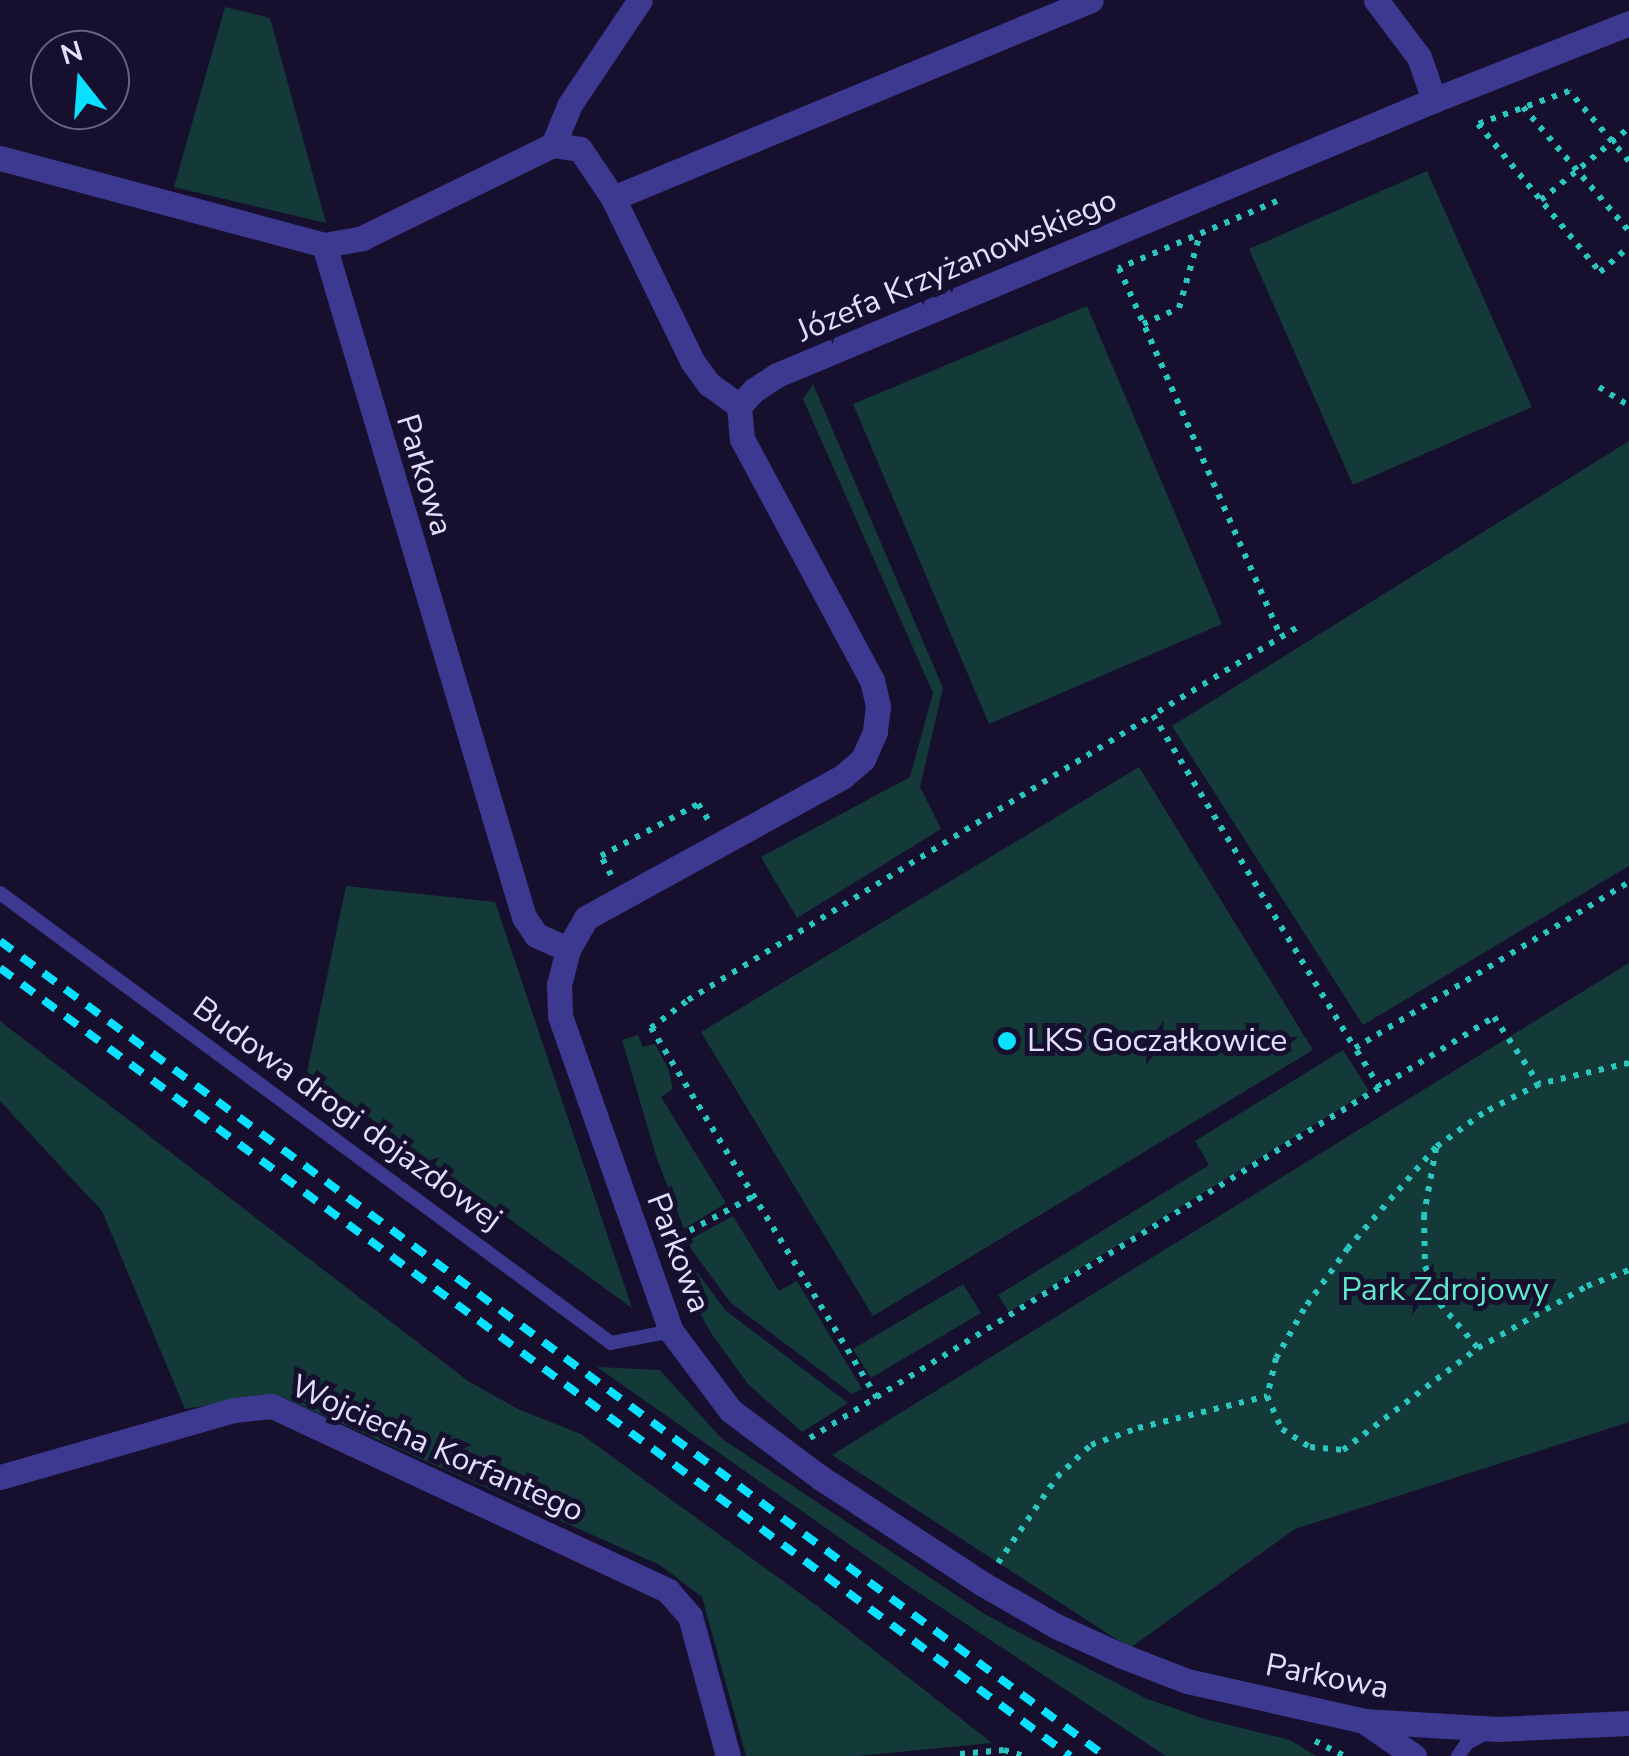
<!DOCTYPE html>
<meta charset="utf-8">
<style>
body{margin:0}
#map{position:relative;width:1629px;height:1756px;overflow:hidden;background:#16102e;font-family:"Nunito Sans",sans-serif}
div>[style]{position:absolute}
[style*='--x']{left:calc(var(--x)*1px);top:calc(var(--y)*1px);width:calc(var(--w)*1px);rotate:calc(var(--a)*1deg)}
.green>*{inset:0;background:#133938}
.path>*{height:6px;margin-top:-3px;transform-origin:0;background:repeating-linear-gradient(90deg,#2ac7c1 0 5px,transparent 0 13px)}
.service>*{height:14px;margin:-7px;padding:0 7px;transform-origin:7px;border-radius:7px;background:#3e3990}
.minor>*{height:25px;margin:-12.5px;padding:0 12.5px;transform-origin:12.5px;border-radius:12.5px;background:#3e3990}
.rail>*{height:8px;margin-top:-4px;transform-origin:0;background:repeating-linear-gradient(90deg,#0ae0ff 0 15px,transparent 0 27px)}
.dots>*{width:28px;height:28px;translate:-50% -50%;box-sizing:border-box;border:5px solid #16102e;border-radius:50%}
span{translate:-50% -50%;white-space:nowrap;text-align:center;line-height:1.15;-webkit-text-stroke:10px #16102e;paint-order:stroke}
.street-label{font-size:32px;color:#e2deff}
.poi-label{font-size:32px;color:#e2deff}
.left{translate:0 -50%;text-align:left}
.park-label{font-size:32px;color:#61e8c9}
.north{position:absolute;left:30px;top:30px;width:100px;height:100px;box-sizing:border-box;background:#16102e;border:2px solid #686282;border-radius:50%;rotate:343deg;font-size:28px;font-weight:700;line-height:40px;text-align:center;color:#e2deff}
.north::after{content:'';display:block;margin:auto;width:35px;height:45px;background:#0ae0ff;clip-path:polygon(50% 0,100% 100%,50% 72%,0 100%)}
</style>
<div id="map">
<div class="green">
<div style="clip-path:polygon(225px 7px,270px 18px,326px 223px,174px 187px)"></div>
<div style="clip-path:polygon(1427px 171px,1532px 407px,1353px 485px,1249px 249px)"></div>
<div style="clip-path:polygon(1087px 306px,1222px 624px,989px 724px,853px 404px)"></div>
<div style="clip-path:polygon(813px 384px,943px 688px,920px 787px,941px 829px,797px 918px,761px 857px,910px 777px,933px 693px,803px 399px)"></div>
<div style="clip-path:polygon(1629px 441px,1629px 866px,1363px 1025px,1172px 726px)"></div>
<div style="clip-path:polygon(1139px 767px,1313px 1050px,873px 1316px,701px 1032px)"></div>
<div style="clip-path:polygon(346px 886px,495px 902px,632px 1308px,307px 1072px)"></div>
<div style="clip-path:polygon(1629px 963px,1629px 1422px,1295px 1529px,1130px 1648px,832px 1455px)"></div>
<div style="clip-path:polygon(0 1021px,468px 1381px,518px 1409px,581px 1434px,820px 1608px,992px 1743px,858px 1756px,746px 1756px,702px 1597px,660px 1565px,275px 1394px,185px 1409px,102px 1211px,0 1101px)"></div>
<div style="clip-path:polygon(638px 1035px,643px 1047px,655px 1044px,668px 1068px,673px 1089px,661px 1097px,726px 1203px,684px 1229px,657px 1159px,622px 1040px)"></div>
<div style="clip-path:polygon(1343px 1050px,1369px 1091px,1009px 1312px,998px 1295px,1209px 1165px,1195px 1141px)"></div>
<div style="clip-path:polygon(733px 1216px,779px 1291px,797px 1281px,862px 1389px,852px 1394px,731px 1303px,691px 1249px,689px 1240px)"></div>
<div style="clip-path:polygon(678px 1246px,725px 1310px,848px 1403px,802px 1432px,748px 1384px,711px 1333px,676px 1270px,669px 1248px)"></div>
<div style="clip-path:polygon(963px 1284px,981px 1313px,871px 1378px,853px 1349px)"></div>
<div style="clip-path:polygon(597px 1367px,660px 1370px,721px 1438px,986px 1615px,1145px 1698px,1205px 1719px,1290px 1740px,1316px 1756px,1166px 1756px,907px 1585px)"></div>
</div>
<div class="path">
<div style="--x:1523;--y:107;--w:163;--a:49.5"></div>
<div style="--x:1629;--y:161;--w:92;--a:-130.6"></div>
<div style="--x:1569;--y:91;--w:97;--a:160.1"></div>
<div style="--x:1478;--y:124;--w:192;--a:50.5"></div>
<div style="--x:1600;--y:272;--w:38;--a:-41"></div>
<div style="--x:1541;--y:200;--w:114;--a:-39.3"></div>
<div style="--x:1277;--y:201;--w:172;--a:157"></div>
<div style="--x:1119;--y:268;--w:403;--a:66.3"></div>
<div style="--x:1143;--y:324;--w:39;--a:-24"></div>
<div style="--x:1179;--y:308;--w:77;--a:-74.2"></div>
<div style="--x:1599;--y:387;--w:36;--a:32"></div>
<div style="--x:1296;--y:628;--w:167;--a:148.7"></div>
<div style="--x:1153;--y:715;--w:389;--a:58.8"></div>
<div style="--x:611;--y:875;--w:21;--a:-118"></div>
<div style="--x:601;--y:856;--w:110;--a:-28.2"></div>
<div style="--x:698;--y:804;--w:20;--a:57"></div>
<div style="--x:1629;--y:1063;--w:92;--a:166.9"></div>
<div style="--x:1539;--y:1084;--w:63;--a:152.6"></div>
<div style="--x:1483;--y:1113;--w:58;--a:144.1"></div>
<div style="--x:1436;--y:1147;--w:134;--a:131.1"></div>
<div style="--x:1348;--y:1248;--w:75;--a:125.8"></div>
<div style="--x:1304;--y:1309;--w:56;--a:119.7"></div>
<div style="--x:1276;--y:1358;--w:39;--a:103"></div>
<div style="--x:1267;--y:1396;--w:36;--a:66"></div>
<div style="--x:1282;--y:1429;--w:33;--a:33"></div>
<div style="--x:1310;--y:1447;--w:33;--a:5"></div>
<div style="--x:1343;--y:1450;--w:169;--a:-37.1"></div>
<div style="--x:1478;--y:1348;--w:125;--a:-29.6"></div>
<div style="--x:1587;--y:1286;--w:45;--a:-20.9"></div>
<div style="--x:1380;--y:1088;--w:47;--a:-122"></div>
<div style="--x:1355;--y:1048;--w:320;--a:-31.2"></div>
<div style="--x:1436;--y:1148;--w:68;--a:100.2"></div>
<div style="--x:1424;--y:1215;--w:51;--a:88.9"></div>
<div style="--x:1425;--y:1266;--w:41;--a:68.5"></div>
<div style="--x:1440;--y:1304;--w:58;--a:49.2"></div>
<div style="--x:667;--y:1243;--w:99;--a:-28.4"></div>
<div style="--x:877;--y:1398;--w:434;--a:-121.4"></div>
<div style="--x:651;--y:1028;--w:46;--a:-37.1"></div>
<div style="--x:688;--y:1000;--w:545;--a:-31.5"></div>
<div style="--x:810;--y:1438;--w:803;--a:-31.61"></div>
<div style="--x:1494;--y:1017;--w:81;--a:56.1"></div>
<div style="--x:998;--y:1563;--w:104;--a:-55.5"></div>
<div style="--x:1057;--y:1477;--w:47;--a:-43.3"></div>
<div style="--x:1091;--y:1445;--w:50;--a:-19.9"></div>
<div style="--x:1138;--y:1428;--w:133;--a:-13.9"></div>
<div style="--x:1315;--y:1741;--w:33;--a:27"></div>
<div style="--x:960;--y:1754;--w:44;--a:-5.2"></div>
<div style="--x:1004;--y:1750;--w:21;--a:17"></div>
</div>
<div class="service">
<div style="--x:0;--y:893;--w:759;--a:36.37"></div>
<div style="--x:611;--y:1343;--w:61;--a:-11.3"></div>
<div style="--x:1458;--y:1756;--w:16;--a:-55"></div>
<div style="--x:1467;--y:1743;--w:24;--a:-28"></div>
</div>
<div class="minor">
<div style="--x:1376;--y:0;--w:71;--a:53"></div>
<div style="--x:1419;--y:57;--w:46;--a:70.8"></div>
<div style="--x:553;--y:145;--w:44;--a:-67.5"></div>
<div style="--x:570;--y:104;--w:125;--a:-56.1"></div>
<div style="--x:0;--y:158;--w:335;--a:15"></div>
<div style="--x:324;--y:245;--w:39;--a:-10"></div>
<div style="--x:362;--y:238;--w:212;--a:-26"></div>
<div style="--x:553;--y:145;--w:27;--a:8"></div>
<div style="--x:580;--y:149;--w:59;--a:56"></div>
<div style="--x:613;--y:198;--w:181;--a:64.1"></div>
<div style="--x:692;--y:361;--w:29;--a:54"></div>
<div style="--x:709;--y:384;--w:37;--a:36"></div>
<div style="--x:613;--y:198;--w:517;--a:-22.5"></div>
<div style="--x:324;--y:245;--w:701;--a:73.43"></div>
<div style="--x:524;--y:917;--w:22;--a:56"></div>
<div style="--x:536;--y:935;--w:35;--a:24"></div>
<div style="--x:739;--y:406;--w:33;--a:85"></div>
<div style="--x:742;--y:439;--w:274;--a:61.7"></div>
<div style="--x:872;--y:680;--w:27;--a:77"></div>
<div style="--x:878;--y:706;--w:26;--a:97"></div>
<div style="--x:875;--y:732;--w:30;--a:114"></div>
<div style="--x:863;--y:759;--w:28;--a:139"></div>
<div style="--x:842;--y:777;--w:292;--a:151.2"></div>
<div style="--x:586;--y:918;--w:36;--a:120"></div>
<div style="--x:568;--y:949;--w:36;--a:104"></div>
<div style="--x:559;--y:984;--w:32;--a:88"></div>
<div style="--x:560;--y:1016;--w:334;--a:70.6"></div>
<div style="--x:671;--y:1331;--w:99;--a:53.2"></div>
<div style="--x:730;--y:1410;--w:114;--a:36.8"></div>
<div style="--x:821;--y:1478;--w:194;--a:33.2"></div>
<div style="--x:983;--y:1584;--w:84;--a:29.9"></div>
<div style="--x:1056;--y:1626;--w:70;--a:24.4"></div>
<div style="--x:1120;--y:1655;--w:72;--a:21.2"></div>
<div style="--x:1187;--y:1681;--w:181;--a:12.7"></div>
<div style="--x:1364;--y:1721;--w:134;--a:3.4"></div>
<div style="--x:1498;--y:1729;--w:131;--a:-2.6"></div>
<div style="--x:739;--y:406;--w:22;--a:-47"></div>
<div style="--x:754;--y:390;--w:27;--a:-33"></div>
<div style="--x:777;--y:375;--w:712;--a:-22.71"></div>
<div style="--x:1434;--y:100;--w:210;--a:-21.5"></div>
<div style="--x:0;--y:1477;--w:243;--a:-16"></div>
<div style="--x:234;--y:1410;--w:38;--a:-6"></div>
<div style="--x:272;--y:1406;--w:437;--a:25"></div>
<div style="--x:668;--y:1591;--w:33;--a:49"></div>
<div style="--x:690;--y:1616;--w:145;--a:74.8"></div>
<div style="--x:1368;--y:1724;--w:56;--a:34.8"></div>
</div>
<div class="rail">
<div style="--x:0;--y:941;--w:1373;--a:36.41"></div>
<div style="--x:0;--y:968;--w:1329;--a:36.37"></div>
</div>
<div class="dots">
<div style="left:1007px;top:1041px;background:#0ae0ff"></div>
</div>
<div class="street-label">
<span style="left:957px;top:266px;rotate:-23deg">Józefa Krzyżanowskiego</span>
<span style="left:424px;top:475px;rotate:73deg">Parkowa</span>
<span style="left:347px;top:1114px;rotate:36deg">Budowa drogi dojazdowej</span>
<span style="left:678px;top:1253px;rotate:69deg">Parkowa</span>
<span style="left:437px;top:1449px;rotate:24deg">Wojciecha Korfantego</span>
<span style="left:1327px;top:1677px;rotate:11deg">Parkowa</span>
</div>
<div class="poi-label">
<span class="left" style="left:1027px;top:1041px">LKS Goczałkowice</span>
</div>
<div class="park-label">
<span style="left:1445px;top:1290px">Park Zdrojowy</span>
</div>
<div class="north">N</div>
</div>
